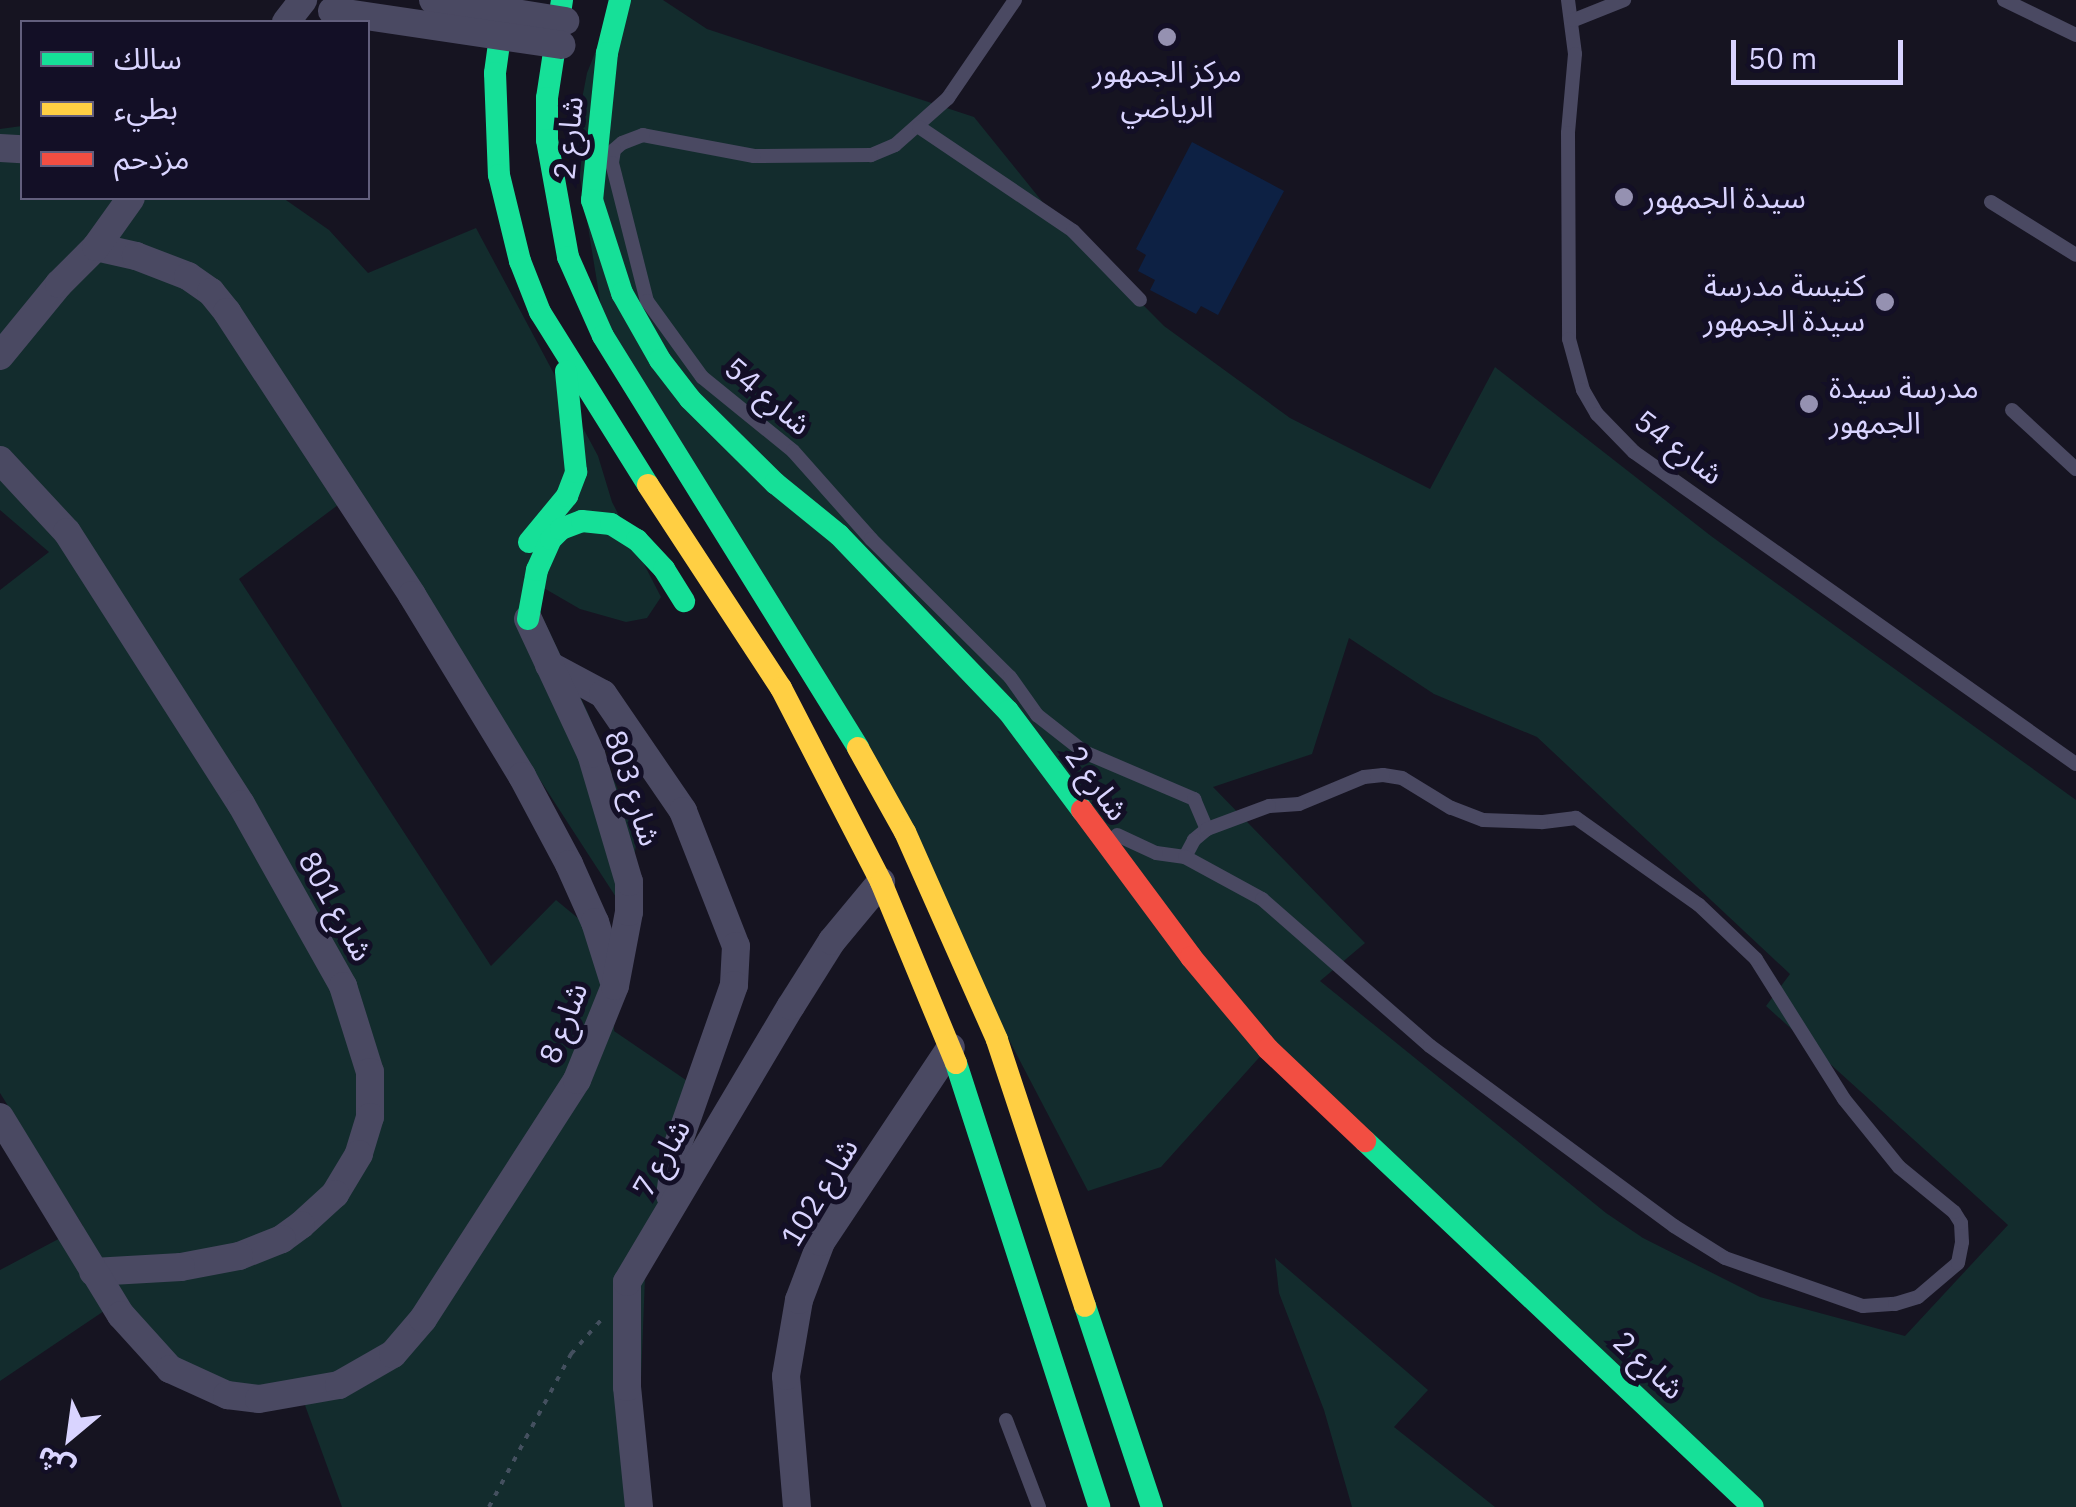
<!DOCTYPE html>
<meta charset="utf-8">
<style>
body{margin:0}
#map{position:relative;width:2076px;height:1507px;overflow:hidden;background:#161421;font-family:"IBM Plex Sans","Noto Sans Arabic",sans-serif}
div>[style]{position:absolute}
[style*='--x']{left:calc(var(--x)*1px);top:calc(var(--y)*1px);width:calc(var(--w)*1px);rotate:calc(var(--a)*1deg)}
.green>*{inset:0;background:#132c2d}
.water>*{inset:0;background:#0d2144}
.path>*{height:4px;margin-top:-2px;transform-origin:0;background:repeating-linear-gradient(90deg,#44505f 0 5px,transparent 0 13px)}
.lane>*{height:14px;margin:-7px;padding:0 7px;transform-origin:7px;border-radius:7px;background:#4a4962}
.street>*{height:28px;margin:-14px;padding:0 14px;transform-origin:14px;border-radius:14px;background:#4a4962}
.fast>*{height:22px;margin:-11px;padding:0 11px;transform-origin:11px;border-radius:11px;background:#16e098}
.slow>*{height:22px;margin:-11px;padding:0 11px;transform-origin:11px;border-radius:11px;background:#ffcf43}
.jam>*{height:22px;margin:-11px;padding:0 11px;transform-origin:11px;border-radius:11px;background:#f24e42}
.street-bridge>*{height:28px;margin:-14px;padding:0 14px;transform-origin:14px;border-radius:14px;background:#4a4962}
.dots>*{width:28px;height:28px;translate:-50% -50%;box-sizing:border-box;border:5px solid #130f26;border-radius:50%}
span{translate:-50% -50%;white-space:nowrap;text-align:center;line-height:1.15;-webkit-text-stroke:10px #130f26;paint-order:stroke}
.poi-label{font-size:30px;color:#d9d4ff}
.left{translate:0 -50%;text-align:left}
.right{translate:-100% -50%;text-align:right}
.street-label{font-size:30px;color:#d9d4ff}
.legend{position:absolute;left:20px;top:20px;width:350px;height:180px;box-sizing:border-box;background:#130f26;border:2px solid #625e7d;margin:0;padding:12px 18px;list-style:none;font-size:30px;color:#d9d4ff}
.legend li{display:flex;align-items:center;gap:20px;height:50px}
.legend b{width:50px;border:2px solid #625e7d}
.north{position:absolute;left:20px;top:1387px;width:100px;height:100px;-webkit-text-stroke:8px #130f26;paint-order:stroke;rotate:209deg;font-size:28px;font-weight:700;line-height:40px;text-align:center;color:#d9d4ff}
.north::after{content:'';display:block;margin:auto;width:35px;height:45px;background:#d9d4ff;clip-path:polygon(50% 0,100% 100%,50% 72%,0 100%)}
.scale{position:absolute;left:1731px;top:40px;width:172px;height:45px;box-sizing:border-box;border:5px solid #d9d4ff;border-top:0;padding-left:12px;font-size:30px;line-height:35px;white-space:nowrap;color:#d9d4ff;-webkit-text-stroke:8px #130f26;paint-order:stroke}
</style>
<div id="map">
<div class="green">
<div style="clip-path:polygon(evenodd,616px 0,663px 0,707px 29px,974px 117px,1049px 210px,1164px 326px,1290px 418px,1430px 489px,1495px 367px,1711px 536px,2076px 800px,2076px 1507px,1763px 1507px,1265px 1051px,1161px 1167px,1088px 1191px,867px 768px,607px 343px,574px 141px,587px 73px,616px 0,1349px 638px,1434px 694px,1537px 737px,1790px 974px,1766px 1006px,2008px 1225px,1905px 1336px,1760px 1297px,1643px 1238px,1606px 1213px,1320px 981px,1365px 943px,1213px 787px,1312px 754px,1349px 638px)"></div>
<div style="clip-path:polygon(22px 126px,22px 198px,283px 198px,329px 230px,368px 273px,476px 228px,598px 456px,612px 502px,661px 597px,647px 618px,626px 622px,580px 609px,523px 576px,588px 713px,637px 839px,625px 911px,354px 493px,239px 579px,491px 966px,556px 900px,613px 947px,614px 1031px,702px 1091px,645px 1277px,636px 1507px,342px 1507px,302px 1397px,229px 1397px,104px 1311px,0 1381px,0 1270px,83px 1226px,0 1093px,0 590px,49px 552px,0 510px,0 129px)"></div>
<div style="clip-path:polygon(1275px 1258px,1428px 1390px,1394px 1427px,1495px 1507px,1352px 1507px,1324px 1410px,1279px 1293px)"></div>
</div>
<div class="water">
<div style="clip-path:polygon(1192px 142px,1284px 191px,1218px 315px,1201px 306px,1196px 314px,1150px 290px,1155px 280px,1138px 271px,1146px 255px,1136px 249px)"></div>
</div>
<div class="path">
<div style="--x:489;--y:1507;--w:174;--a:-61.8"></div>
<div style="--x:571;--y:1354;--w:47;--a:-48.5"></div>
</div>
<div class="lane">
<div style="--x:1015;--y:0;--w:119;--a:124.4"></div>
<div style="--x:948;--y:98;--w:71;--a:138.4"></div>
<div style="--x:895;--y:145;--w:26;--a:157"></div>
<div style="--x:871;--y:155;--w:117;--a:179.5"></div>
<div style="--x:754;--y:156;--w:113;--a:-169.3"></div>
<div style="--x:643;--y:135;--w:22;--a:159"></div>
<div style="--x:622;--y:143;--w:11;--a:139"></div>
<div style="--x:614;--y:150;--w:13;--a:99"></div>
<div style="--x:612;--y:163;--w:142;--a:75.8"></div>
<div style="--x:647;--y:301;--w:94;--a:54.1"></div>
<div style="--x:702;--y:377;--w:117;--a:39.1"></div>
<div style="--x:793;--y:451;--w:118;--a:48.4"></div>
<div style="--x:871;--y:539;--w:196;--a:44.8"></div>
<div style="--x:1010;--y:677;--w:47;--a:54.6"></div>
<div style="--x:1037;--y:715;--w:60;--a:38.2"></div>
<div style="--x:1084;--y:752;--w:120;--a:23.1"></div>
<div style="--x:1194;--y:799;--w:33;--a:67"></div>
<div style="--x:1207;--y:829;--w:17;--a:140"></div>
<div style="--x:1194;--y:840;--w:19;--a:118"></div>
<div style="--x:1185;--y:857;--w:29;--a:-172"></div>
<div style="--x:1156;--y:853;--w:43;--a:-155.2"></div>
<div style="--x:1568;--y:0;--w:54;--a:82.6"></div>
<div style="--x:1575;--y:54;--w:79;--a:95.1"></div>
<div style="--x:1568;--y:133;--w:206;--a:89.7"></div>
<div style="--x:1569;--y:339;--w:53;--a:74.6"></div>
<div style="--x:1583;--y:390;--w:28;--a:60"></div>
<div style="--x:1597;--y:414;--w:53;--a:45.8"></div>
<div style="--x:1634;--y:452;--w:541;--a:35.22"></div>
<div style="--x:2004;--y:0;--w:80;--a:25.9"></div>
<div style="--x:1574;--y:20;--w:54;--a:-21.8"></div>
<div style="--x:919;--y:127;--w:186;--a:34"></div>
<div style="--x:1073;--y:231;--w:96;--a:45.8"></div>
<div style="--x:1991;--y:202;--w:100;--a:31.9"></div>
<div style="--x:2012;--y:410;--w:87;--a:42.7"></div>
<div style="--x:1185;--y:857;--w:88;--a:28.6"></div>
<div style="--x:1262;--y:899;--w:223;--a:41.2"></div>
<div style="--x:1430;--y:1046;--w:303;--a:36.4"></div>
<div style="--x:1674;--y:1226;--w:60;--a:32.1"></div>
<div style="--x:1725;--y:1258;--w:146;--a:19.2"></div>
<div style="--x:1863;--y:1306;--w:32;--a:-4"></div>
<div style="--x:1895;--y:1304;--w:24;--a:-17"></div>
<div style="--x:1918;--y:1297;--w:52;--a:-40.4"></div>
<div style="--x:1958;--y:1263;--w:21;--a:-79"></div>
<div style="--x:1962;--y:1242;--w:19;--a:-93"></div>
<div style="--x:1961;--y:1223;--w:13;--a:-122"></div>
<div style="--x:1954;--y:1212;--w:71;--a:-140.7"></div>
<div style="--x:1899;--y:1167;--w:87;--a:-129"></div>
<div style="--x:1844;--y:1099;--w:165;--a:-122.2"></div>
<div style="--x:1756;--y:959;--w:79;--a:-136.5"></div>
<div style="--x:1699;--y:905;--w:151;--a:-144.7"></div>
<div style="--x:1576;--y:818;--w:35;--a:173"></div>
<div style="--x:1541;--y:822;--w:58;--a:-178"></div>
<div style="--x:1483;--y:820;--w:34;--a:-159"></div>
<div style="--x:1451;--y:808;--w:57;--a:-148.5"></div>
<div style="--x:1402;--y:778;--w:19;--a:-171"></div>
<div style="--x:1383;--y:775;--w:19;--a:174"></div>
<div style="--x:1364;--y:777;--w:70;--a:157.4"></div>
<div style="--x:1299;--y:804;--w:30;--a:176"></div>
<div style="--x:1269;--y:806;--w:66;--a:159.6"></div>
<div style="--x:1006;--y:1420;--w:93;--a:69.2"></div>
</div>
<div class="street">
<div style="--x:286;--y:22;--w:28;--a:-52"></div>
<div style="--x:0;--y:148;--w:22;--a:3"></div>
<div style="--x:96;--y:247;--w:41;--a:12.7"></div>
<div style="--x:136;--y:256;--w:56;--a:21"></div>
<div style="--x:188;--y:276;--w:28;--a:35"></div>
<div style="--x:211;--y:292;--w:26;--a:51"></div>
<div style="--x:227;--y:312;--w:338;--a:56.8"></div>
<div style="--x:412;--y:595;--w:212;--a:58.7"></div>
<div style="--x:522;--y:776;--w:100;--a:61.9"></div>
<div style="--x:569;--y:864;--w:64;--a:65.9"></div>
<div style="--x:595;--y:922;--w:60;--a:72.5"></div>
<div style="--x:0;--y:356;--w:93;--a:-50.7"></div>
<div style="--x:59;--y:284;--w:52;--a:-45"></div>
<div style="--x:96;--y:247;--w:60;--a:-54.5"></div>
<div style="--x:0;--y:460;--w:98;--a:47.1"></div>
<div style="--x:67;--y:532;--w:323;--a:57.4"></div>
<div style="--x:241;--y:804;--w:209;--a:60.7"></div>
<div style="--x:343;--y:986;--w:90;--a:72.6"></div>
<div style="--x:370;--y:1072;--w:45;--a:90"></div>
<div style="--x:370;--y:1117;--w:39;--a:107"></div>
<div style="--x:359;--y:1154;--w:47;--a:121"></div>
<div style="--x:335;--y:1194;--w:46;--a:137.6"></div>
<div style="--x:301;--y:1225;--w:24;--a:144"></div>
<div style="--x:282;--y:1239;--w:46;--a:158.4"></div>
<div style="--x:239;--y:1256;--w:59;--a:169.3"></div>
<div style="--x:181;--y:1267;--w:88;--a:176.7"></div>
<div style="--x:549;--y:665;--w:61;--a:28.2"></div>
<div style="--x:603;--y:694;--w:142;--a:55.6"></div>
<div style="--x:683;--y:811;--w:145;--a:68.6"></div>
<div style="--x:736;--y:946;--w:39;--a:93"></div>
<div style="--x:734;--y:985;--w:175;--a:109.4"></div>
<div style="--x:676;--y:1150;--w:46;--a:97.4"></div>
<div style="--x:0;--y:1117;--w:232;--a:58.6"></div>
<div style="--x:121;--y:1315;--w:73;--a:47.8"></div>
<div style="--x:170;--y:1369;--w:63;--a:24.5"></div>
<div style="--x:227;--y:1395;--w:32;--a:7"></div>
<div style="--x:259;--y:1399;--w:81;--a:-9.9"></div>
<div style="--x:339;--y:1385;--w:62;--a:-29.9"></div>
<div style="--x:393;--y:1354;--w:46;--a:-49.4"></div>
<div style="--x:423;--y:1319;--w:284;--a:-57.2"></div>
<div style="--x:577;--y:1080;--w:101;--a:-68"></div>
<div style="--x:615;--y:986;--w:75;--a:-79.3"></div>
<div style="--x:629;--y:912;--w:30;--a:-90"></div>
<div style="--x:629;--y:882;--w:134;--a:-106.5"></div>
<div style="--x:591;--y:754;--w:149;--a:-115"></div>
<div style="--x:639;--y:1507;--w:121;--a:-95.7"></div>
<div style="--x:627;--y:1387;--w:105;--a:-90"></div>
<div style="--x:627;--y:1282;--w:321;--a:-59.3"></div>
<div style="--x:791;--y:1006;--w:77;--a:-57.8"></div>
<div style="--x:832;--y:941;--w:77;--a:-50.3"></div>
<div style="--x:797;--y:1507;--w:131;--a:-94.8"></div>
<div style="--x:786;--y:1376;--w:77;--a:-80.3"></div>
<div style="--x:799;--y:1300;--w:62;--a:-69.2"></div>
<div style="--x:821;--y:1242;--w:234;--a:-56.3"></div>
</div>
<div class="fast">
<div style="--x:505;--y:0;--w:74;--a:97.8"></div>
<div style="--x:495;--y:73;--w:102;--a:87.8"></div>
<div style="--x:499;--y:175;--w:89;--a:76.3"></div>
<div style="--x:520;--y:261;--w:55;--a:68.6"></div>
<div style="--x:540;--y:312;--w:204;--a:58"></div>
<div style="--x:562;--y:0;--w:99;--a:98.7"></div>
<div style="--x:547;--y:98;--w:42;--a:90"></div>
<div style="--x:547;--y:140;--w:119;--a:79.8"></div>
<div style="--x:568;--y:257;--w:86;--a:66.1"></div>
<div style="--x:603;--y:336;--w:485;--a:58.2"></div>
<div style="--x:620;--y:0;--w:55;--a:103.8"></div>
<div style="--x:607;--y:53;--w:148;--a:95.8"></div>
<div style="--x:592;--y:200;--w:98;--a:72.1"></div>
<div style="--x:622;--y:293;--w:77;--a:60.4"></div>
<div style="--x:660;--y:360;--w:49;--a:52.4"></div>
<div style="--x:690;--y:399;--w:120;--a:44.7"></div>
<div style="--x:775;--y:483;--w:82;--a:39.1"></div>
<div style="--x:839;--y:535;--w:244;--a:46.2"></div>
<div style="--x:1008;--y:711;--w:124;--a:53.2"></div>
<div style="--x:529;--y:542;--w:60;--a:-50.4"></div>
<div style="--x:567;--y:496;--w:26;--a:-69"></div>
<div style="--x:576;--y:472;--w:101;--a:-95.7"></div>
<div style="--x:528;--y:619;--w:50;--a:-79.6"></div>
<div style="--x:537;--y:570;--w:34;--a:-66"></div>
<div style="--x:551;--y:539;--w:14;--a:-45"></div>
<div style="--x:561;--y:529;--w:22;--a:-21"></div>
<div style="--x:582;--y:521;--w:29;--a:6"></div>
<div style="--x:611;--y:524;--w:31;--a:32"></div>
<div style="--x:637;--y:540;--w:40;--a:47"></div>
<div style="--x:664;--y:569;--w:38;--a:58"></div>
<div style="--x:956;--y:1063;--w:466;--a:72.1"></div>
<div style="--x:1365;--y:1141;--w:533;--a:43.33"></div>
<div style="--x:1085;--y:1306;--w:212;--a:71.6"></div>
</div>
<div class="slow">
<div style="--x:648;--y:485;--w:243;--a:56.8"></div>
<div style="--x:781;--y:688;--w:218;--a:62.7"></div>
<div style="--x:881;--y:882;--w:196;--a:67.5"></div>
<div style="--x:858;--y:748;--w:96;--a:60.8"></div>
<div style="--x:905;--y:832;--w:227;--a:66.1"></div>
<div style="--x:997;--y:1040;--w:280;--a:71.7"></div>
</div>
<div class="jam">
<div style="--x:1082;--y:810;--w:183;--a:53.4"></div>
<div style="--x:1191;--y:957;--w:120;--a:50.1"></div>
<div style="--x:1268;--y:1049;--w:134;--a:43.5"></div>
</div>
<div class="street-bridge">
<div style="--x:433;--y:0;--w:134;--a:9"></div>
<div style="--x:332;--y:11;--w:232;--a:8.4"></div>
</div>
<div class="dots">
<div style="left:1167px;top:37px;background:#9591b1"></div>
<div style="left:1624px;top:197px;background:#9591b1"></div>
<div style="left:1885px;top:302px;background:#9591b1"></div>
<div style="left:1809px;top:404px;background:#9591b1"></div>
</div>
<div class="poi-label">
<span style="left:1167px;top:88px">مركز الجمهور<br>الرياضي</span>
<span class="left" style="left:1644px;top:197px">سيدة الجمهور</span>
<span class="right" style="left:1865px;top:302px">كنيسة مدرسة<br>سيدة الجمهور</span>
<span class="left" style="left:1829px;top:404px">مدرسة سيدة<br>الجمهور</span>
</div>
<div class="street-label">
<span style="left:568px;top:138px;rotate:-84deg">شارع 2</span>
<span style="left:768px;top:396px;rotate:40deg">شارع 54</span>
<span style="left:1679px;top:447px;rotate:37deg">شارع 54</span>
<span style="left:1097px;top:783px;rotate:54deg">شارع 2</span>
<span style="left:633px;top:788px;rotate:72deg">شارع 803</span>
<span style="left:336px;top:906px;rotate:61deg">شارع 801</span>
<span style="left:563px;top:1023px;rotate:-69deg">شارع 8</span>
<span style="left:661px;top:1158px;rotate:-60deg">شارع 7</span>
<span style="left:819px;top:1192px;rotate:-59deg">شارع 102</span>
<span style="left:1649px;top:1365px;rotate:43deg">شارع 2</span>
</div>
<ul class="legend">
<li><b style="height:12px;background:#16e098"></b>سالك</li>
<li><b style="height:12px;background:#ffcf43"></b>بطيء</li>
<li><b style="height:12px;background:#f24e42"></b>مزدحم</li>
</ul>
<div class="north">ش</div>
<div class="scale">50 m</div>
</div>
